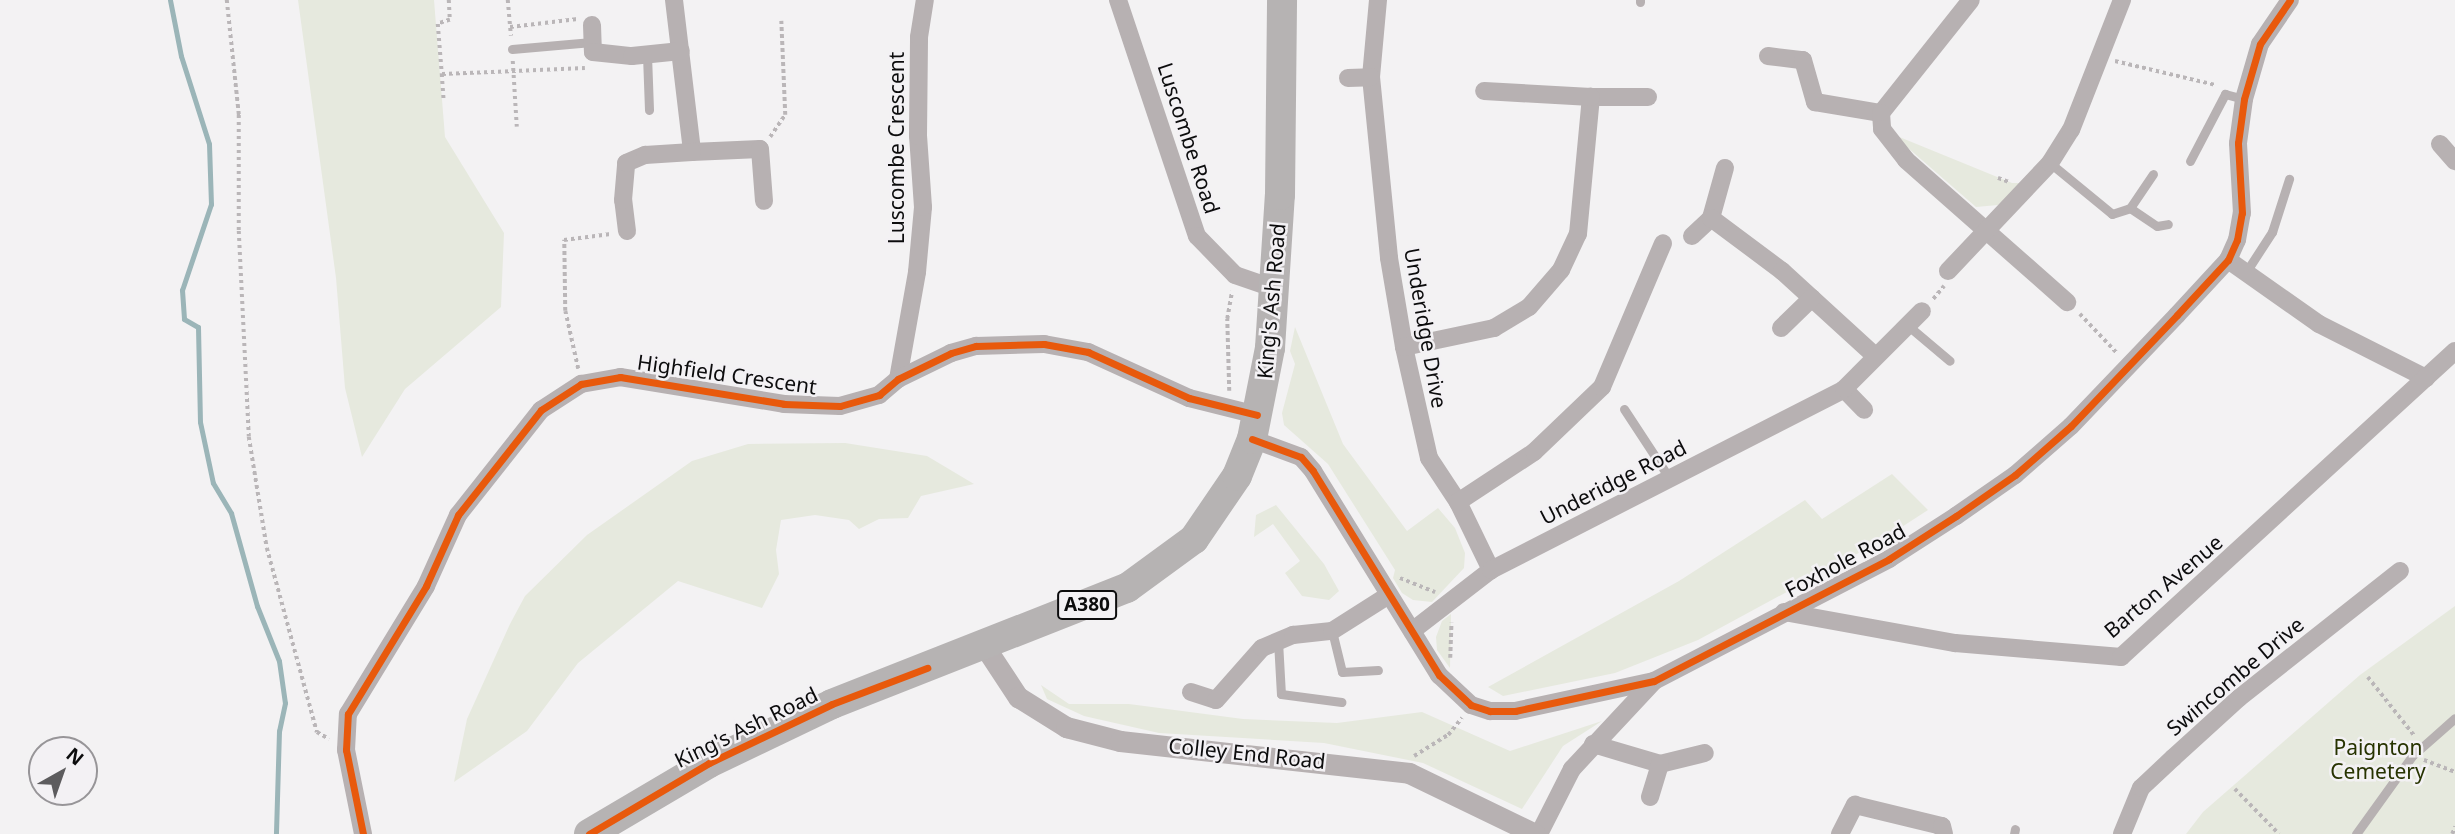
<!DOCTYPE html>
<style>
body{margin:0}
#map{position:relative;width:2455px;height:834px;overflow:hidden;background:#f3f2f3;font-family:"Noto Sans",sans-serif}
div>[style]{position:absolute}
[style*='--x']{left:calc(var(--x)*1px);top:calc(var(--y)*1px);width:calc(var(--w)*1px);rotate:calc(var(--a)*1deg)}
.green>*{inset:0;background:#e6e9de}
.stream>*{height:5px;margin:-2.5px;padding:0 2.5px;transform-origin:2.5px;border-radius:2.5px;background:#9bb5b8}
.path>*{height:3.5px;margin-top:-1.75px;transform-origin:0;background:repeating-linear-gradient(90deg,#bab6b8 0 3.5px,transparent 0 7px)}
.service>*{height:9px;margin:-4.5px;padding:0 4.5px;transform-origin:4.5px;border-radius:4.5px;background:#b7b1b2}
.minor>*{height:18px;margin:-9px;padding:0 9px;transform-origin:9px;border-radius:9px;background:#b7b1b2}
.tertiary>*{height:21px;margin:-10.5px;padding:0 10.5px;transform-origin:10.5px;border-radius:10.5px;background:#b7b1b2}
.trunk>*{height:30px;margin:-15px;padding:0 15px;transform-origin:15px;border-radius:15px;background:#b6b3b3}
.cycleway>*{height:7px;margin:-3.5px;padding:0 3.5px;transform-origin:3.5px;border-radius:3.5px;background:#e8590c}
span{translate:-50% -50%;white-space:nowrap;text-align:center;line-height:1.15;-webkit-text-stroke:5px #f3f1f4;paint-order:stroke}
.shield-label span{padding:2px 5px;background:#f3f1f4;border:2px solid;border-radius:5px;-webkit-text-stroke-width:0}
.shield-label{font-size:19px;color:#0c0c0d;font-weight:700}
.street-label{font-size:21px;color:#0c0c0d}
.park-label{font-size:21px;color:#273301}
.north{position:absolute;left:28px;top:736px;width:70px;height:70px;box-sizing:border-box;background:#f3f1f4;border:2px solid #979598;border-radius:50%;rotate:40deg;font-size:19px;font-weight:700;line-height:28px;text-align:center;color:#0c0c0d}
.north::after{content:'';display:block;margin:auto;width:24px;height:32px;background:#5d5c5e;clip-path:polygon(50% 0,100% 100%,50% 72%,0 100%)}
</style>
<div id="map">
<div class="green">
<div style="clip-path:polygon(298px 0,434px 0,445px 137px,504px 233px,501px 307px,405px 389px,362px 457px,345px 388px,336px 278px)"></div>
<div style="clip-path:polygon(1892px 134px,2012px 183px,2022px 183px,1998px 205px,1976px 207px)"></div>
<div style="clip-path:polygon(1295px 327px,1343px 444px,1407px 531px,1438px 508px,1455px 528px,1465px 553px,1464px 568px,1432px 602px,1413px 600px,1402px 593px,1393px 578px,1395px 570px,1328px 464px,1284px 425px,1282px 413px,1295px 364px,1290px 351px)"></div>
<div style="clip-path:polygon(845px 443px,927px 456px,974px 484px,921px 496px,908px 518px,879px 519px,859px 529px,849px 520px,815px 515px,781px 520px,776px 550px,779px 574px,762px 608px,678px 581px,578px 663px,527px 731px,454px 782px,467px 719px,510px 624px,525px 596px,587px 535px,692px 461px,748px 444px)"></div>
<div style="clip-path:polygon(1892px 474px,1928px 510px,1877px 543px,1698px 640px,1615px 673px,1503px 696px,1488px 687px,1679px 581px,1805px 500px,1822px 519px)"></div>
<div style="clip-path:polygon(1276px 505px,1324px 564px,1339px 591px,1329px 600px,1302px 596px,1285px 573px,1300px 561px,1273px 524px,1254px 537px,1256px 515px)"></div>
<div style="clip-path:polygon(2455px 606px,2455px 834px,2186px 834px,2203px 812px,2360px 675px)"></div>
<div style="clip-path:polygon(1451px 614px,1450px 668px,1437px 650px,1436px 637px,1442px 621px)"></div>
<div style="clip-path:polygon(1041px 685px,1069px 704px,1129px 704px,1243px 719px,1337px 723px,1422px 712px,1510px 751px,1602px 721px,1563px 746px,1522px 809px,1423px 763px,1324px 743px,1159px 733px,1084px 716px,1047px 699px)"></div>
</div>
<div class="stream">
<div style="--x:170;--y:0;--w:57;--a:78.9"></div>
<div style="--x:181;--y:56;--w:92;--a:72.3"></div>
<div style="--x:209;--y:144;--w:60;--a:88.1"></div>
<div style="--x:211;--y:204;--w:91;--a:108.6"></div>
<div style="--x:182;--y:290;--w:29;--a:86"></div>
<div style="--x:184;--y:319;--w:16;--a:30"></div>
<div style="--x:198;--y:327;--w:95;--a:88.8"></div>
<div style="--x:200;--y:422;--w:62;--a:78"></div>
<div style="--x:213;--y:483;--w:35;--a:59"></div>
<div style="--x:231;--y:513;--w:97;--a:74.4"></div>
<div style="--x:257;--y:606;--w:59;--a:68.2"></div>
<div style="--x:279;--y:661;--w:42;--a:81.9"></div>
<div style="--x:285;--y:703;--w:29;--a:102"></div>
<div style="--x:279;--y:731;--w:103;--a:91.7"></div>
</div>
<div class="path">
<div style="--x:227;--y:0;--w:116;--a:84"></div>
<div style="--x:239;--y:115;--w:116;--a:90"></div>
<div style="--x:239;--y:231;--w:206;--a:87.2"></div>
<div style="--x:249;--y:437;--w:112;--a:80.8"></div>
<div style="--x:267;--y:548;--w:191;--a:74.8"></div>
<div style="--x:317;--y:732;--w:14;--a:30"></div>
<div style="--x:449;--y:0;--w:20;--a:87"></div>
<div style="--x:450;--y:20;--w:13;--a:162"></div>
<div style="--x:438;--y:24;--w:50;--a:85.4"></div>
<div style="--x:442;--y:74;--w:143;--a:-2.4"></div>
<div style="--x:508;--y:0;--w:36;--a:85"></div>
<div style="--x:510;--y:27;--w:68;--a:-6.7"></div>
<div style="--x:513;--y:61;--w:66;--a:86.5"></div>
<div style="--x:2115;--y:61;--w:104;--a:13.4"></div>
<div style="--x:442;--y:74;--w:27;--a:86"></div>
<div style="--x:770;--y:137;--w:27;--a:-56"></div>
<div style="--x:785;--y:115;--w:94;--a:-92.4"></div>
<div style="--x:1998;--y:178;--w:12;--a:20"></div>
<div style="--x:1933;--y:299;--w:17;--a:-50"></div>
<div style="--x:2080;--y:314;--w:55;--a:46.5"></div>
<div style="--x:578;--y:369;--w:59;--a:-102.6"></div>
<div style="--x:565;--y:311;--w:71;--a:-90.8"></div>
<div style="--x:564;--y:240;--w:47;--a:-7.3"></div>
<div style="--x:1229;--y:391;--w:72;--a:-91.6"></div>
<div style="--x:1227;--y:319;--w:28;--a:-80"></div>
<div style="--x:1400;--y:578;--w:38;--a:22"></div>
<div style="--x:1450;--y:658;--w:35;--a:-88"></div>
<div style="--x:2368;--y:677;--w:74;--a:51.6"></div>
<div style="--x:1414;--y:756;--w:40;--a:-32"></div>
<div style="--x:1448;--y:735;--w:22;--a:-51"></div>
<div style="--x:2424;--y:760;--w:33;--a:21"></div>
<div style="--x:2235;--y:789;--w:63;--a:45.6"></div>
<div style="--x:2452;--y:834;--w:8;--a:-67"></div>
</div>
<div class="service">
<div style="--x:1640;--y:2;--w:2;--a:-90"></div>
<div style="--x:512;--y:49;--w:80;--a:-5"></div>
<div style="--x:647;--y:55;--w:55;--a:87.9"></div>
<div style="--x:2190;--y:161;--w:76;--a:-62.4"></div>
<div style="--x:2225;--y:94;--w:20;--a:15"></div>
<div style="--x:2050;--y:163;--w:80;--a:39.4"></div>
<div style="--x:2112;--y:214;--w:19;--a:-18"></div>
<div style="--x:2130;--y:208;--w:41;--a:-55.9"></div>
<div style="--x:2130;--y:208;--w:32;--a:34"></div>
<div style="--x:2157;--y:226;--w:11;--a:-10"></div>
<div style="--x:2246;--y:272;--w:48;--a:-57"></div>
<div style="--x:2272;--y:232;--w:56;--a:-72.2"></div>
<div style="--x:1906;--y:324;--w:57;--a:40.1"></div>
<div style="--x:1624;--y:409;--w:84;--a:56.7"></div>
<div style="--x:1332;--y:631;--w:42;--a:76.3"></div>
<div style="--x:1342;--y:672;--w:36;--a:-3"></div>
<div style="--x:1278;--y:641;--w:53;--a:86.8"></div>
<div style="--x:1281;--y:694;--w:61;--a:7.6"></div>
<div style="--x:2014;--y:834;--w:5;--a:-79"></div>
<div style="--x:2356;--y:834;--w:96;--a:-54.3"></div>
<div style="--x:2412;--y:756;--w:57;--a:-41.5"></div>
</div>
<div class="minor">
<div style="--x:674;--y:0;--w:153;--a:83.2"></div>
<div style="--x:692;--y:152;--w:68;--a:-2.5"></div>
<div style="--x:760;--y:149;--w:52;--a:85.6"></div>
<div style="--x:1118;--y:0;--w:249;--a:71.5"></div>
<div style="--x:1197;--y:236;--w:54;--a:45.7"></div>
<div style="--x:1235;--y:275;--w:43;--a:18.9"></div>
<div style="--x:1378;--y:0;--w:77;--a:95.2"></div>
<div style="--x:1371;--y:77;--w:182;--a:84.3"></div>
<div style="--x:1389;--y:258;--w:90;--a:80.4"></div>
<div style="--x:1404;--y:347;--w:114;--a:77.3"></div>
<div style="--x:1429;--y:458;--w:53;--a:56.6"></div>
<div style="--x:1458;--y:502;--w:76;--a:64.1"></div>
<div style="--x:592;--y:25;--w:27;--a:88"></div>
<div style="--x:593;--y:52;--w:39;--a:6"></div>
<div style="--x:632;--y:56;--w:49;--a:-5.8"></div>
<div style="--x:1768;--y:56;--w:35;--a:7"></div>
<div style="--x:1803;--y:60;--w:44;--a:74.1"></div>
<div style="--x:1815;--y:102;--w:67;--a:9.5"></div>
<div style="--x:1881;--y:113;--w:144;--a:-51.5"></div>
<div style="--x:1348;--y:78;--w:23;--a:-2"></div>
<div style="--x:1591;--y:97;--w:57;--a:0"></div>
<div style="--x:1881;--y:113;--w:16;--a:86"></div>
<div style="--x:1882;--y:129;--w:39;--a:52"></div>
<div style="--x:1906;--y:160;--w:215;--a:41.4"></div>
<div style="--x:2440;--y:144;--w:23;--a:49"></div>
<div style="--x:1711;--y:218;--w:52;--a:-74.4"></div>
<div style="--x:627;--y:231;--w:31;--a:-97"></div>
<div style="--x:623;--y:200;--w:37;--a:-85"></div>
<div style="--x:626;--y:163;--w:21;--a:-23"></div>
<div style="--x:645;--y:155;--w:47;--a:-3.7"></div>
<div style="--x:1692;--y:236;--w:26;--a:-43"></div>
<div style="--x:1711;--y:218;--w:89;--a:36.7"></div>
<div style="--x:1782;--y:271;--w:126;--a:42.4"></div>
<div style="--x:2228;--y:260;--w:111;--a:35.1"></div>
<div style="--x:2319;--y:324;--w:120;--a:26.8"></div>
<div style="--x:1948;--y:271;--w:149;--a:-46.6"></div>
<div style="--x:2050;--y:163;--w:39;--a:-58"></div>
<div style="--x:2071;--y:130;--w:140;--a:-68.6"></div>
<div style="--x:1781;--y:328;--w:43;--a:-44.1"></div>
<div style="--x:1404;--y:347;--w:92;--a:-11.9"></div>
<div style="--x:1494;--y:328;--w:41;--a:-31"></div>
<div style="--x:1529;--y:307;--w:49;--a:-49.1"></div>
<div style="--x:1561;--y:270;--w:40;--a:-65"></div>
<div style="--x:1578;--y:234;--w:138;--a:-84.6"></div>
<div style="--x:1591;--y:97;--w:107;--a:-176.8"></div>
<div style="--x:898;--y:379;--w:109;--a:-79.9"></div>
<div style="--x:917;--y:272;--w:65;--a:-84.7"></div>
<div style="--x:923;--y:207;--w:71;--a:-94"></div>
<div style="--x:918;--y:136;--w:99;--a:-89.4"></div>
<div style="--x:919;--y:37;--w:37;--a:-81"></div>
<div style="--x:1844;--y:389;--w:29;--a:46"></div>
<div style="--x:1252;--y:439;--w:52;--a:20.2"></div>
<div style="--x:1301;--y:457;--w:18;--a:49"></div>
<div style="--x:1313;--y:471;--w:240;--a:58.3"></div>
<div style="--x:1439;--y:675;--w:44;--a:43.2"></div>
<div style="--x:1471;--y:705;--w:20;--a:18"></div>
<div style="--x:1490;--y:711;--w:25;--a:0"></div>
<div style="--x:1515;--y:711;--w:142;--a:-12.2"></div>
<div style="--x:1654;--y:681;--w:265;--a:-27.4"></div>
<div style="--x:1889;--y:559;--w:80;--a:-32.7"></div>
<div style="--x:1956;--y:516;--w:72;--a:-34.8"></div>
<div style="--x:2015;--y:475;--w:74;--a:-41.2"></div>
<div style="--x:2071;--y:426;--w:153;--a:-46.3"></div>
<div style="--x:2177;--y:315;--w:75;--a:-47.2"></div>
<div style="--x:2228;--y:260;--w:22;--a:-66"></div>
<div style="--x:2237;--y:240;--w:27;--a:-80"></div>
<div style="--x:2242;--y:213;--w:70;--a:-93.3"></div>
<div style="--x:2238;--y:143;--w:44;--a:-82.2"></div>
<div style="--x:2244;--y:99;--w:57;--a:-73.8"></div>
<div style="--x:2260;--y:44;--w:53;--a:-55.7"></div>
<div style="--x:1458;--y:502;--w:91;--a:-33.3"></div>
<div style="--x:1534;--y:452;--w:94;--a:-43.7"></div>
<div style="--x:1602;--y:387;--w:156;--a:-67"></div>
<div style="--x:1784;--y:612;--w:174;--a:10.3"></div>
<div style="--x:1955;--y:643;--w:167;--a:4.8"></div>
<div style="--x:2121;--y:657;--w:453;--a:-42.5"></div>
<div style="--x:1412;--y:631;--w:100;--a:-37.7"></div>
<div style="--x:1491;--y:570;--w:397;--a:-27.1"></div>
<div style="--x:1844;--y:389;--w:110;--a:-45"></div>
<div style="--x:1191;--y:692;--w:26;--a:18"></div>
<div style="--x:1216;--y:700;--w:69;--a:-48.5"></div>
<div style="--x:1262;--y:648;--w:34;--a:-23"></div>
<div style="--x:1293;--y:635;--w:39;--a:-6"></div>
<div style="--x:1332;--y:631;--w:67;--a:-32.3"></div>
<div style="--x:1593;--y:744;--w:70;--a:16.6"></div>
<div style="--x:1660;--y:764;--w:46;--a:-13.7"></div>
<div style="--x:1650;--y:797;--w:34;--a:-73"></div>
<div style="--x:363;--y:834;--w:86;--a:-101.4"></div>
<div style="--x:346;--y:750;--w:36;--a:-87"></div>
<div style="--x:348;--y:714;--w:150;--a:-58.6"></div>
<div style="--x:426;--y:586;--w:78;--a:-65.7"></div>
<div style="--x:458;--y:515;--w:134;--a:-51.7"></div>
<div style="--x:541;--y:410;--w:48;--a:-33"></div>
<div style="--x:581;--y:384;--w:40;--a:-10"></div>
<div style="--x:620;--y:377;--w:166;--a:9.3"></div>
<div style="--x:784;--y:404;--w:56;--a:2"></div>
<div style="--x:840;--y:406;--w:41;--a:-15.8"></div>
<div style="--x:879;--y:395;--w:25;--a:-40"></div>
<div style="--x:898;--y:379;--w:59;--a:-26.1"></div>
<div style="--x:951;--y:353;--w:26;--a:-16"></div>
<div style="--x:976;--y:346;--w:68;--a:-1.7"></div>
<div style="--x:1044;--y:344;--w:45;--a:10.3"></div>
<div style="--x:1088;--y:352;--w:111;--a:24.5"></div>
<div style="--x:1189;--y:398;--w:70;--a:14"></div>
<div style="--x:1539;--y:834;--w:73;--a:-63.1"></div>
<div style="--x:1572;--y:769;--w:120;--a:-47"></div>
<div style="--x:1840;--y:834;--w:33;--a:-63"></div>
<div style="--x:1855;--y:805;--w:89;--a:13.6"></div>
<div style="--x:1942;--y:826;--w:8;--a:76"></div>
<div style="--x:2122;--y:834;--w:50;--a:-67.6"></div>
<div style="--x:2141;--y:788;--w:44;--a:-43.2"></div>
<div style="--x:2173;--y:758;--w:89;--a:-42.3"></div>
<div style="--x:2239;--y:698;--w:205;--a:-38.3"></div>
</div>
<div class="tertiary">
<div style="--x:983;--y:644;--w:64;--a:56.6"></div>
<div style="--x:1018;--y:697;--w:57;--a:32"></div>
<div style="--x:1066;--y:727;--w:56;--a:14.5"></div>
<div style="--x:1120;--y:741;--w:291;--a:6.3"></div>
<div style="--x:1409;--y:773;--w:140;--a:25.8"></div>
</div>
<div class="trunk">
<div style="--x:589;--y:834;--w:139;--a:-30.6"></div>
<div style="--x:709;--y:763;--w:136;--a:-25.6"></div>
<div style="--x:832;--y:704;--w:317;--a:-21.5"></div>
<div style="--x:1127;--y:588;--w:83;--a:-36.2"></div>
<div style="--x:1194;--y:539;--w:76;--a:-55.7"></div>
<div style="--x:1237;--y:476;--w:40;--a:-68"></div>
<div style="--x:1252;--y:439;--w:93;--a:-78.8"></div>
<div style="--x:1270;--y:348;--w:153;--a:-86.3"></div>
<div style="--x:1280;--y:195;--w:195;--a:-89.4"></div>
</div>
<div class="cycleway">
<div style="--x:1252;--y:439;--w:52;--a:20.2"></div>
<div style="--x:1301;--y:457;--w:18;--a:49"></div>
<div style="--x:1313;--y:471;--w:240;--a:58.3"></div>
<div style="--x:1439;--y:675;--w:44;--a:43.2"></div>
<div style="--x:1471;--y:705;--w:20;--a:18"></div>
<div style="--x:1490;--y:711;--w:25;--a:0"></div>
<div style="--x:1515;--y:711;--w:142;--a:-12.2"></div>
<div style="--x:1654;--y:681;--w:265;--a:-27.4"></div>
<div style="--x:1889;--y:559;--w:80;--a:-32.7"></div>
<div style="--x:1956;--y:516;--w:72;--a:-34.8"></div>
<div style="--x:2015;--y:475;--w:74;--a:-41.2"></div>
<div style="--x:2071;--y:426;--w:153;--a:-46.3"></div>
<div style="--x:2177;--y:315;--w:75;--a:-47.2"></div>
<div style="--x:2228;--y:260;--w:22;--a:-66"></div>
<div style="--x:2237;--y:240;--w:27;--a:-80"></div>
<div style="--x:2242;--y:213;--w:70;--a:-93.3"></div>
<div style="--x:2238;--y:143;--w:44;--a:-82.2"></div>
<div style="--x:2244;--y:99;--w:57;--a:-73.8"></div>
<div style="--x:2260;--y:44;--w:53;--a:-55.7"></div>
<div style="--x:363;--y:834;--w:86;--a:-101.4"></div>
<div style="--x:346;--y:750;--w:36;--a:-87"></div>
<div style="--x:348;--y:714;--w:150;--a:-58.6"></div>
<div style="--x:426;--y:586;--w:78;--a:-65.7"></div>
<div style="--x:458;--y:515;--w:134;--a:-51.7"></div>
<div style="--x:541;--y:410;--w:48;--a:-33"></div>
<div style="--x:581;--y:384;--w:40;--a:-10"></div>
<div style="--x:620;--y:377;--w:166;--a:9.3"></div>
<div style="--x:784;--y:404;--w:56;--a:2"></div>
<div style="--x:840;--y:406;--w:41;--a:-15.8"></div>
<div style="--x:879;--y:395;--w:25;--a:-40"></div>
<div style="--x:898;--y:379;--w:59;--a:-26.1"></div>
<div style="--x:951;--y:353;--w:26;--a:-16"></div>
<div style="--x:976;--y:346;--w:68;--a:-1.7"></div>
<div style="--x:1044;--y:344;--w:45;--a:10.3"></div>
<div style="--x:1088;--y:352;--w:111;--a:24.5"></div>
<div style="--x:1189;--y:398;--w:70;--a:14"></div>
<div style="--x:589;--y:834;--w:139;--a:-30.6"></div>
<div style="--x:709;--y:763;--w:136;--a:-25.6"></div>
<div style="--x:832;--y:704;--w:102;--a:-20.8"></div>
</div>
<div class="shield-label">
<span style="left:1087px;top:605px">A380</span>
</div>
<div class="street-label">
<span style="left:1189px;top:138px;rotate:72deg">Luscombe Road</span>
<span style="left:896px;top:148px;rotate:-90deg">Luscombe Crescent</span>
<span style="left:1271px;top:301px;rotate:-85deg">King's Ash Road</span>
<span style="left:1426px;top:328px;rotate:80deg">Underidge Drive</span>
<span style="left:727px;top:374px;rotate:8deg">Highfield Crescent</span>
<span style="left:1613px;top:482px;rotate:-27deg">Underidge Road</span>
<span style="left:1845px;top:560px;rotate:-28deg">Foxhole Road</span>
<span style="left:2163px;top:586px;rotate:-40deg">Barton Avenue</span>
<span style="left:2235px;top:676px;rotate:-40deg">Swincombe Drive</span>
<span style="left:746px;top:727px;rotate:-26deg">King's Ash Road</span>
<span style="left:1247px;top:753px;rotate:6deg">Colley End Road</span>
</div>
<div class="park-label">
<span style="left:2378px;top:759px">Paignton<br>Cemetery</span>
</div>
<div class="north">N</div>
</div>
